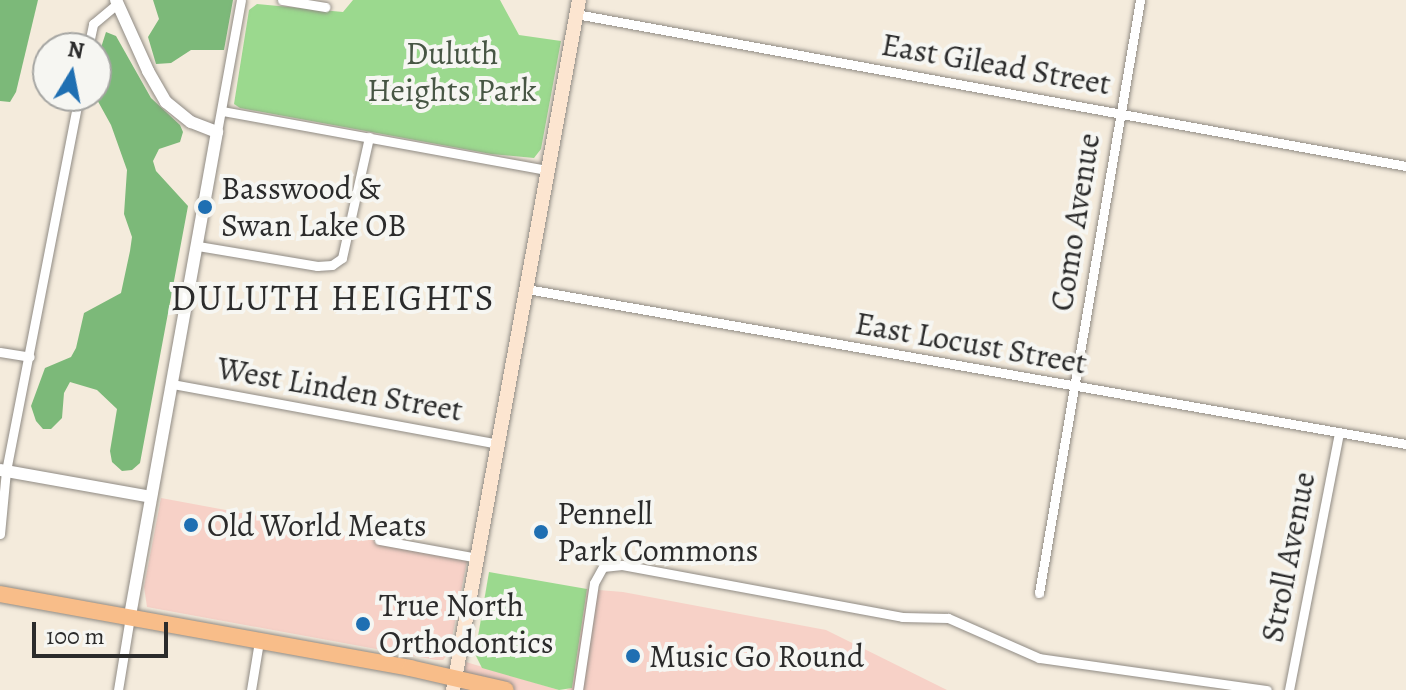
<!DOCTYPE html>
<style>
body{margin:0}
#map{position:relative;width:1406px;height:690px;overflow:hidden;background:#f4ebdc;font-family:Alegreya,serif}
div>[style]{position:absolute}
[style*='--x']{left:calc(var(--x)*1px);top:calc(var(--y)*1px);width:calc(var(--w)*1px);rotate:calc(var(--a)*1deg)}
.built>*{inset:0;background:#f7d1c7}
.green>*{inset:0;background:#9bd98e}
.forest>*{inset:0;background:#7cb979}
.roads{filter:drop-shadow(0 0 2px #908b84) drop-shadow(0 0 2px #908b84)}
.minor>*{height:9px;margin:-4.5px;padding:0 4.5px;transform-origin:4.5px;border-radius:4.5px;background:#fff}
.tertiary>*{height:12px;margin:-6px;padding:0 6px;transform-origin:6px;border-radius:6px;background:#fff}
.secondary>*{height:14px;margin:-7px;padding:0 7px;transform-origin:7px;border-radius:7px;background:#fce5d0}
.trunk>*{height:16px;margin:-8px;padding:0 8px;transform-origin:8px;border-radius:8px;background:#f8bd89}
.dots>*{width:22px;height:22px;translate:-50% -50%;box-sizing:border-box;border:4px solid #f6f6f2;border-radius:50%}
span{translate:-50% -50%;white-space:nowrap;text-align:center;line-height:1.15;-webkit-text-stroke:8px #f6f6f2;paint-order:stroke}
.park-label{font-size:32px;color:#475644}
.street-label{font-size:32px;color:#2b2b2b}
.poi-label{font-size:32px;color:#2b2b2b}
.left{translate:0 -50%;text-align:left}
.quarter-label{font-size:36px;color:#2b2b2b;letter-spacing:2px}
.north{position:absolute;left:32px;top:32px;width:80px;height:80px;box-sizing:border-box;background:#f6f6f2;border:2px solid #a5a5a2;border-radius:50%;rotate:10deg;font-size:22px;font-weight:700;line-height:32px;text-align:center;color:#2b2b2b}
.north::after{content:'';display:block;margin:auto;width:28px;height:36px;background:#1f6fb2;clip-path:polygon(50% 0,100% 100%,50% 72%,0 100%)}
.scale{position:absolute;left:32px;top:622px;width:136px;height:36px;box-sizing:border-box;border:4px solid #2b2b2b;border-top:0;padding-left:10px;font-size:24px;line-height:28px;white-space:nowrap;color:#2b2b2b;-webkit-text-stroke:6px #f6f6f2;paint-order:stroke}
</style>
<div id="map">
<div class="built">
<div style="clip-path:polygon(161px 498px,371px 537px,376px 544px,467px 561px,449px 653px,443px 660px,436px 660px,147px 607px,144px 587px)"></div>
<div style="clip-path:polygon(587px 589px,623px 592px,826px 630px,947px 690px,566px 690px,572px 687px)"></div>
<div style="clip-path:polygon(466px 662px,559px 690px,461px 690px)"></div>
</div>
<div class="green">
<div style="clip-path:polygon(353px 0,500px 0,519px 35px,561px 41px,541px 149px,534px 158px,491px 154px,240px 108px,234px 104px,249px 10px,257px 4px,343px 12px)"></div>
<div style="clip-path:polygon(489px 572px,587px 589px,572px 688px,559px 690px,482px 668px,475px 654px)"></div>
</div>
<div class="forest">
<div style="clip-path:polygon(0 0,38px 0,16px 92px,10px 102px,0 101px)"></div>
<div style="clip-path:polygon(153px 0,233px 0,224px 50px,191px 50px,171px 63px,156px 64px,148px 37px,159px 19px)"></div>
<div style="clip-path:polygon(106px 32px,116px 36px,151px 98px,180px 125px,183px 132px,180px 142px,159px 149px,153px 161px,156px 171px,188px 206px,140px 463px,132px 470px,122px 471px,112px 462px,110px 451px,117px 409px,97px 390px,70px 382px,64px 393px,62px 418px,51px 429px,43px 429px,36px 421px,31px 406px,45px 368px,71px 357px,76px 348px,84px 313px,121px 293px,130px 251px,132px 237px,124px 214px,127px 170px,111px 125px,95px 96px,98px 57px)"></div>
</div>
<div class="roads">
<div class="minor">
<div style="--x:282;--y:0;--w:44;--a:9.2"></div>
<div style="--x:576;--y:14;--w:844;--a:10.38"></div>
<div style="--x:88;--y:48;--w:25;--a:-78"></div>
<div style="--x:93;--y:24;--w:30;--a:-40"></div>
<div style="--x:222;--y:111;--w:331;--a:10.3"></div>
<div style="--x:217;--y:132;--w:134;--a:-79.7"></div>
<div style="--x:198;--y:246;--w:121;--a:9.5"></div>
<div style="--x:317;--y:266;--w:15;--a:-4"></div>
<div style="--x:332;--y:265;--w:12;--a:-35"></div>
<div style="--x:342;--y:258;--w:124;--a:-77.4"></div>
<div style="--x:527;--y:289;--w:893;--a:10"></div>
<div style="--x:0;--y:352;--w:30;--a:9"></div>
<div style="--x:172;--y:384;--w:332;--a:10.4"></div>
<div style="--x:0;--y:534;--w:63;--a:-84.6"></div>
<div style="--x:6;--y:471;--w:382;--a:-79"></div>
<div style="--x:379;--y:540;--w:101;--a:10.3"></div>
<div style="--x:1039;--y:593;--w:602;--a:-80.33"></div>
<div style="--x:118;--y:690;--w:74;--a:-80.7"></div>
<div style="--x:251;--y:690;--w:50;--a:-80.7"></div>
<div style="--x:578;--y:690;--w:108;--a:-81.5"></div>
<div style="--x:594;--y:583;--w:18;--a:-61"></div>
<div style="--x:603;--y:567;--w:19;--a:-6"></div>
<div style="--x:622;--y:565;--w:285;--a:10.5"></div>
<div style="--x:902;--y:617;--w:46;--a:1.2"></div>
<div style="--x:948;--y:618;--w:99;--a:23.7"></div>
<div style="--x:1039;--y:658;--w:230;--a:8"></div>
<div style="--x:1289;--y:690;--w:262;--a:-79"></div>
</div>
<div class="tertiary">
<div style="--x:116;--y:0;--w:78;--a:65.7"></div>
<div style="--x:148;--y:71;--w:36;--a:60"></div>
<div style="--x:166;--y:102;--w:32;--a:39"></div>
<div style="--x:191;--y:122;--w:28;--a:21"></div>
<div style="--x:217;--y:132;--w:493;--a:100.2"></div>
<div style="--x:0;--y:470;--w:153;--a:10.1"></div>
</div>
<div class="secondary">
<div style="--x:453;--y:690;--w:701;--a:-79.65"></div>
</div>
<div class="trunk">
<div style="--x:0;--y:594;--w:417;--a:10.2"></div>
<div style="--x:410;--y:668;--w:98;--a:12.9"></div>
</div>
</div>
<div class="dots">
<div style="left:205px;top:207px;background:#1f6fb2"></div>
<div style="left:191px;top:525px;background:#1f6fb2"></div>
<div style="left:541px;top:532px;background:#1f6fb2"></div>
<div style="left:363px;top:624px;background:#1f6fb2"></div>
<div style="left:633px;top:656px;background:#1f6fb2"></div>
</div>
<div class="park-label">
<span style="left:452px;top:72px">Duluth<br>Heights Park</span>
</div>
<div class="street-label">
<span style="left:996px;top:64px;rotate:10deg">East Gilead Street</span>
<span style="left:1075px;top:222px;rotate:-81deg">Como Avenue</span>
<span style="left:971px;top:343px;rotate:10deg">East Locust Street</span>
<span style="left:340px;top:389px;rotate:10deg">West Linden Street</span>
<span style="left:1288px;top:557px;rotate:-79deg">Stroll Avenue</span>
</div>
<div class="poi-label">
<span class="left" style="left:221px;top:207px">Basswood &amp;<br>Swan Lake OB</span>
<span class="left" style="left:557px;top:532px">Pennell<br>Park Commons</span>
<span class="left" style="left:207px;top:525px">Old World Meats</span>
<span class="left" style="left:379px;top:624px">True North<br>Orthodontics</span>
<span class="left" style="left:649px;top:656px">Music Go Round</span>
</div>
<div class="quarter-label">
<span style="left:333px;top:298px">DULUTH HEIGHTS</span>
</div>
<div class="north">N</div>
<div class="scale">100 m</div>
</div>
